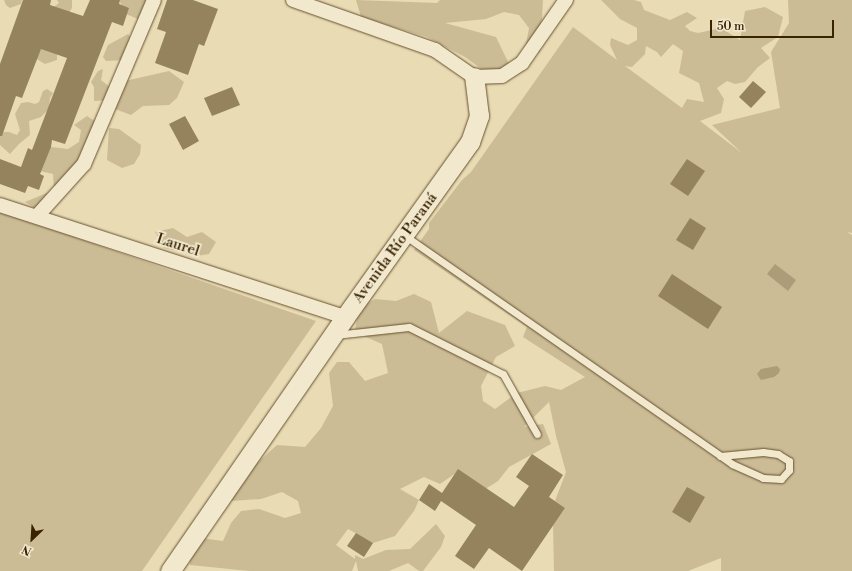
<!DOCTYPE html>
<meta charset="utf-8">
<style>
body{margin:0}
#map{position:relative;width:852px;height:571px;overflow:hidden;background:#e9dbb4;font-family:"Libre Bodoni",serif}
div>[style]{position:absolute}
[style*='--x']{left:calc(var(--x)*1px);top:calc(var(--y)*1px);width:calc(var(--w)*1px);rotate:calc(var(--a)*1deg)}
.green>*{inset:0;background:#cbbc96}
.water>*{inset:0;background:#ad9c77}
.building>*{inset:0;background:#95835e}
.roads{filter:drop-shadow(0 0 1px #65512e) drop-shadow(0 0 1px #65512e)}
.lane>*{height:7px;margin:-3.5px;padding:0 3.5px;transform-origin:3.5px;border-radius:3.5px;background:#f1e8ce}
.street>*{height:14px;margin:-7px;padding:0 7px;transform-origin:7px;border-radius:7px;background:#f1e8ce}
.secondary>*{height:19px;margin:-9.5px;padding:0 9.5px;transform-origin:9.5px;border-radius:9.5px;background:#f1e8ce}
span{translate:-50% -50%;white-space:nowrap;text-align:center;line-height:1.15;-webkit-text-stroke:3.5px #f1e8ce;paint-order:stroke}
.street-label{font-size:15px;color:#392301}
.north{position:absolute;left:12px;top:519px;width:40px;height:40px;-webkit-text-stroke:3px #f1e8ce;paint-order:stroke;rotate:205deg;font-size:11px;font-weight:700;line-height:16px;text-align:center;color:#392301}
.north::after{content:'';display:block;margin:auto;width:14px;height:18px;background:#392301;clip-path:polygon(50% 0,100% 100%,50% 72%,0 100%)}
.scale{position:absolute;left:710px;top:20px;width:124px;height:18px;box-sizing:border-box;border:2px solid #392301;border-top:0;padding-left:5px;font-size:12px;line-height:14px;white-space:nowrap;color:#392301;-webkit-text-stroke:3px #f1e8ce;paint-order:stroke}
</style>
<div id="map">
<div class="green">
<div style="clip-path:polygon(4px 0,22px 0,21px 4px,10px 8px,6px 5px)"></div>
<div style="clip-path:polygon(57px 0,72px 0,72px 8px,65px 19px,51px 9px,59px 3px)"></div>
<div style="clip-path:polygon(119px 0,153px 0,145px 22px,126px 14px)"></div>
<div style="clip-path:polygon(356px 0,437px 3px,440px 0,543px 0,540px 52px,523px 60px,529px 28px,519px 15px,504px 12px,486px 19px,445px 23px,496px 37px,511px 68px,491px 76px,465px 57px,427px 37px,361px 17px)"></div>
<div style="clip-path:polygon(evenodd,601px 0,634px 0,641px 2px,644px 10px,670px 20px,687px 12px,697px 18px,685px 26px,690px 31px,698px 33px,721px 28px,740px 40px,745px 11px,765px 7px,783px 17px,778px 37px,761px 48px,770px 58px,758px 67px,745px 82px,735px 84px,727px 81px,717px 88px,724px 99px,721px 113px,700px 121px,742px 153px,712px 125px,780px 108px,771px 52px,789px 23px,788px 0,852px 0,852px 233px,847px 232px,852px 235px,852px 571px,721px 571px,721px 558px,688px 571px,554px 571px,553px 524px,565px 508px,555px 501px,566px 472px,556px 436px,549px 402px,524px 427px,543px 424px,551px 444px,509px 467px,498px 481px,482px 491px,456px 473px,440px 484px,424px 477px,400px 489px,419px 500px,414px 511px,395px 536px,373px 543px,348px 529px,336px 545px,355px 559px,355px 555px,363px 559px,386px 550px,410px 549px,436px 524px,445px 536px,441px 547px,423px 571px,419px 571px,408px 563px,389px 571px,358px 571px,356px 561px,352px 571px,249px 571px,190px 565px,188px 545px,193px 537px,223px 541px,231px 523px,241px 511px,259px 509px,285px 518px,301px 513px,298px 501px,282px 492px,261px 499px,231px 501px,234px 488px,249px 470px,277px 445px,305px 447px,321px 428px,333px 406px,329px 373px,337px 362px,349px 362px,365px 381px,388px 373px,382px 344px,355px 332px,358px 309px,375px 299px,396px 301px,414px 294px,431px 302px,439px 333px,467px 311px,505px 325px,515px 346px,496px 357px,481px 386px,483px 401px,495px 409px,517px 393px,545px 386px,561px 390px,585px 377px,523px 337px,527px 327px,414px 250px,429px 229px,429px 223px,462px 180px,471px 172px,573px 27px,617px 60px,610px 45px,611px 38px,628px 45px,637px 40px,637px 28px,620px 19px,601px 0,673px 44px,683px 51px,679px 73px,699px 83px,704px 102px,687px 99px,682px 108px,625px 66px,632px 67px,645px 54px,646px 46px,657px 52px,661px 57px,673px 44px)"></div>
<div style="clip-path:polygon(128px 34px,135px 44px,124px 60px,106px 61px,103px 57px,108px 45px)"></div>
<div style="clip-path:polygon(46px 41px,57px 54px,57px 60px,45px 64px,35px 58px)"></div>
<div style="clip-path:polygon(103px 69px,101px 80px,115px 91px,125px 81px,169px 71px,184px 82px,177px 98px,169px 105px,143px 106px,131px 115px,115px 109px,112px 100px,94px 101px,94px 87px,91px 82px,98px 71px)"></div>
<div style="clip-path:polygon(47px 89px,53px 93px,50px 98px,49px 109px,41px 117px,29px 121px,30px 135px,19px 144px,10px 154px,0 145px,0 136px,4px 132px,9px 132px,17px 135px,20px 130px,15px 114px,21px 103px,28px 102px,35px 104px,39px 102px,43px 91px)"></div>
<div style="clip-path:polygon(87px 116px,104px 127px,91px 155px,38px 210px,25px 202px,54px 190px,53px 174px,40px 171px,40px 155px,51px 147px,68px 149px,79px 142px,81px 130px,74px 125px)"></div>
<div style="clip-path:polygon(109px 128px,119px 129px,141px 145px,140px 154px,134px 164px,122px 168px,107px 160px)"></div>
<div style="clip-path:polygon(0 211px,316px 321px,142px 571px,0 571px)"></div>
<div style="clip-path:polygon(173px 228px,187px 237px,202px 232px,216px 242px,209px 254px,197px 256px,164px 248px,155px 232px)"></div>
</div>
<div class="water">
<div style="clip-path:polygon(775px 264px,796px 280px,788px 291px,767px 274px)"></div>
<div style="clip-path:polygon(777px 366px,780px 369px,779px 373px,774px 377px,761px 380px,757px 374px,761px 369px)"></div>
</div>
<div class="building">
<div style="clip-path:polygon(23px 0,51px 0,50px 5px,83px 16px,90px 0,120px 0,119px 4px,129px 8px,123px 26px,112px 22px,65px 144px,52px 140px,51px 147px,40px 174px,44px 176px,39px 190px,28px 186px,25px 193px,0 184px,0 159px,21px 167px,28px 148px,32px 150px,67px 58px,41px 49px,22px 98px,16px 96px,2px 136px,0 136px,0 64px)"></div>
<div style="clip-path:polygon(167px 0,193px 0,218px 9px,204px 46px,199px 44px,188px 75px,155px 63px,166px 32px,157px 29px)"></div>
<div style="clip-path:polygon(753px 81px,766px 92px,751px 108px,739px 97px)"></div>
<div style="clip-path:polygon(232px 87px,240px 105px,212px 116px,204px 98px)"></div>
<div style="clip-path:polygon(185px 116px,199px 141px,183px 150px,169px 124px)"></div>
<div style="clip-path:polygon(687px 159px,705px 171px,688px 196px,670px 184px)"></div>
<div style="clip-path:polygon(690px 218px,706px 228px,693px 250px,676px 240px)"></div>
<div style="clip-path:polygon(672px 274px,722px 307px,708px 329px,658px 296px)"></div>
<div style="clip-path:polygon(532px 454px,563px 475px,549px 497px,565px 508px,522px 571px,489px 548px,474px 569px,455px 556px,476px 525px,441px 501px,435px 511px,419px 500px,429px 484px,442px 493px,458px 469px,514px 507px,529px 486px,516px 477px)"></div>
<div style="clip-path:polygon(687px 487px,705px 497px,690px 523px,672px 512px)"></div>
<div style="clip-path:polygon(356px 533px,373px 543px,364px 557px,347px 546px)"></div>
</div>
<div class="roads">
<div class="lane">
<div style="--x:404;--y:235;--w:400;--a:34.9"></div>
<div style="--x:732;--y:464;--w:34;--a:24"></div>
<div style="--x:763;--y:478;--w:18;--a:3"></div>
<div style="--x:781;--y:479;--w:12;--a:-48"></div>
<div style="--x:789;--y:470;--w:9;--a:-90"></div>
<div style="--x:789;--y:461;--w:13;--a:-148"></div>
<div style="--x:778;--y:454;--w:15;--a:-172"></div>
<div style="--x:763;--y:452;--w:43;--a:174.7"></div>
<div style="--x:335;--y:335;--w:74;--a:-6.2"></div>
<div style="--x:409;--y:327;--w:105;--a:26.6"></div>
<div style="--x:503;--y:374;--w:69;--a:60.5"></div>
</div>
<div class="street">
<div style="--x:293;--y:0;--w:151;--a:19.4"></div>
<div style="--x:435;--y:50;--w:47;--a:34.7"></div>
<div style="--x:474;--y:77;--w:28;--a:-2"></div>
<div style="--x:502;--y:76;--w:24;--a:-33"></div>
<div style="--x:522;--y:63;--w:77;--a:-55.1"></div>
<div style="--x:0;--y:205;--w:363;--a:18"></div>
<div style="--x:37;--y:216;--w:70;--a:-47.9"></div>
<div style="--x:84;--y:164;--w:178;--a:-66.9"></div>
</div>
<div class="secondary">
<div style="--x:170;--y:571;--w:308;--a:-55.4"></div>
<div style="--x:345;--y:317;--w:215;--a:-54.5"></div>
<div style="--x:470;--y:142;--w:28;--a:-71"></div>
<div style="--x:479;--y:116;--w:39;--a:-97"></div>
</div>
</div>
<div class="street-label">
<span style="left:178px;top:245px;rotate:18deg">Laurel</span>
<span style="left:395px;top:248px;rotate:-54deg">Avenida Río Paraná</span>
</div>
<div class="north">N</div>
<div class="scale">50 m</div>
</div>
